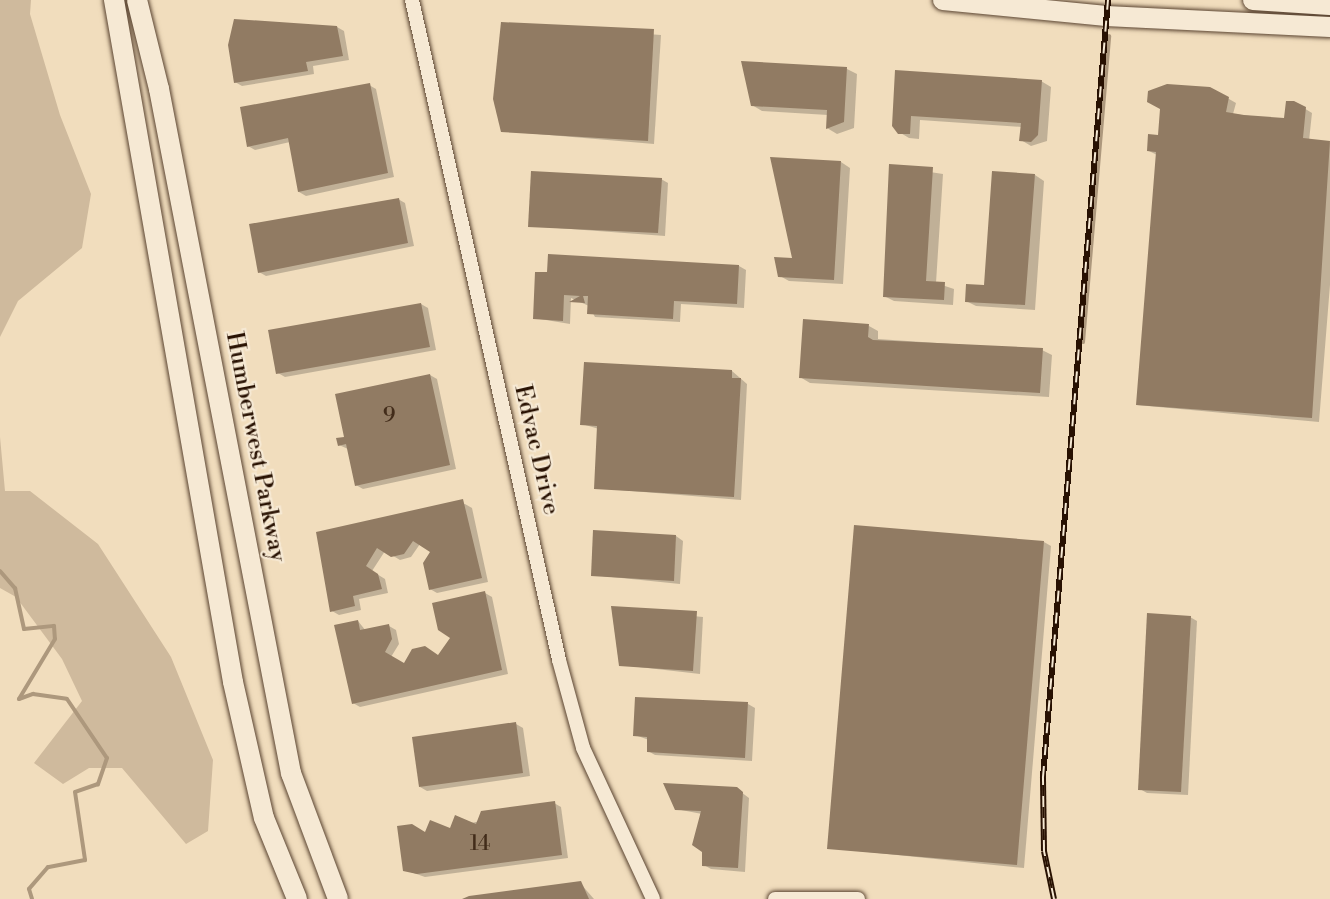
<!DOCTYPE html>
<style>
body{margin:0}
#map{position:relative;width:1330px;height:899px;overflow:hidden;background:#f1ddbd;font-family:"Libre Bodoni",serif}
div>[style]{position:absolute}
[style*='--x']{left:calc(var(--x)*1px);top:calc(var(--y)*1px);width:calc(var(--w)*1px);rotate:calc(var(--a)*1deg)}
.green>*{inset:0;background:#cfba9d}
.shadow>*{inset:0;background:#0003}
.stream>*{height:4px;margin:-2px;padding:0 2px;transform-origin:2px;border-radius:2px;background:#ad987d}
.building>*{inset:0;background:#917b63}
.roads{filter:drop-shadow(0 0 2px #5a4431) drop-shadow(0 0 2px #5a4431)}
.minor>*{height:14px;margin:-7px;padding:0 7px;transform-origin:7px;border-radius:7px;background:#f6e9d4}
.secondary>*{height:20px;margin:-10px;padding:0 10px;transform-origin:10px;border-radius:10px;background:#f6e9d4}
.rail>*{height:6px;margin-top:-3px;transform-origin:0;background:repeating-linear-gradient(90deg,#f6e9d4 0 11px,#281102 0 22px);box-sizing:border-box;border-block:2px solid #281102}
span{translate:-50% -50%;white-space:nowrap;text-align:center;line-height:1.15;-webkit-text-stroke:4.5px #f6e9d4;paint-order:stroke}
.number-label{font-size:21px;color:#422c1a}
.number-label span{-webkit-text-stroke-width:0}
.street-label{font-size:24px;color:#281102}
</style>
<div id="map">
<div class="green">
<div style="clip-path:polygon(0 0,31px 0,30px 14px,60px 115px,91px 194px,82px 248px,18px 301px,0 337px)"></div>
<div style="clip-path:polygon(0 437px,5px 491px,30px 491px,98px 544px,171px 657px,213px 760px,208px 831px,186px 844px,122px 768px,89px 768px,63px 784px,34px 763px,82px 701px,62px 659px,16px 597px,0 588px)"></div>
</div>
<div class="shadow">
<div style="clip-path:polygon(503px 23px,661px 35px,654px 144px,503px 131px)"></div>
<div style="clip-path:polygon(337px 27px,344px 31px,349px 60px,313px 66px,314px 74px,242px 86px,235px 82px)"></div>
<div style="clip-path:polygon(743px 62px,847px 69px,857px 74px,854px 128px,837px 134px,827px 128px,828px 115px,762px 111px,752px 105px)"></div>
<div style="clip-path:polygon(897px 72px,1041px 81px,1051px 87px,1047px 141px,1031px 146px,1021px 140px,1022px 127px,920px 120px,919px 139px,909px 138px,899px 132px)"></div>
<div style="clip-path:polygon(369px 85px,376px 89px,394px 177px,306px 196px,299px 192px,290px 142px,255px 150px,248px 146px)"></div>
<div style="clip-path:polygon(1210px 88px,1236px 103px,1233px 114px,1285px 120px,1294px 102px,1312px 113px,1309px 141px,1330px 143px,1330px 285px,1319px 422px,1137px 405px,1157px 155px,1149px 151px)"></div>
<div style="clip-path:polygon(841px 162px,850px 168px,843px 284px,789px 281px,780px 276px,794px 260px)"></div>
<div style="clip-path:polygon(891px 166px,943px 174px,936px 283px,954px 289px,953px 305px,894px 301px,884px 296px)"></div>
<div style="clip-path:polygon(1035px 175px,1044px 181px,1035px 310px,976px 306px,966px 301px,986px 286px)"></div>
<div style="clip-path:polygon(661px 179px,668px 183px,665px 236px,530px 226px)"></div>
<div style="clip-path:polygon(398px 199px,405px 203px,414px 246px,266px 276px,259px 272px)"></div>
<div style="clip-path:polygon(739px 266px,746px 270px,744px 308px,681px 304px,680px 322px,595px 317px,589px 306px,571px 298px,570px 324px,534px 318px,537px 273px)"></div>
<div style="clip-path:polygon(421px 304px,428px 308px,436px 350px,285px 377px,278px 373px)"></div>
<div style="clip-path:polygon(869px 326px,878px 331px,878px 339px,1042px 350px,1052px 355px,1049px 397px,810px 383px,800px 377px)"></div>
<div style="clip-path:polygon(732px 371px,747px 384px,741px 500px,595px 488px,599px 429px,582px 424px)"></div>
<div style="clip-path:polygon(430px 375px,437px 379px,456px 469px,363px 489px,356px 485px,348px 449px,339px 445px)"></div>
<div style="clip-path:polygon(465px 504px,472px 508px,488px 582px,437px 593px,430px 589px,432px 551px,420px 544px,411px 557px,400px 560px,385px 551px,372px 571px,385px 579px,388px 593px,359px 599px,361px 610px,339px 615px,332px 611px,318px 533px)"></div>
<div style="clip-path:polygon(676px 536px,683px 541px,680px 584px,592px 575px)"></div>
<div style="clip-path:polygon(1044px 542px,1051px 546px,1024px 868px,829px 848px)"></div>
<div style="clip-path:polygon(485px 593px,492px 597px,508px 674px,360px 707px,353px 703px,358px 621px,366px 631px,389px 626px,396px 630px,399px 644px,391px 657px,404px 665px,439px 657px)"></div>
<div style="clip-path:polygon(613px 608px,703px 617px,700px 674px,621px 665px)"></div>
<div style="clip-path:polygon(1190px 617px,1197px 621px,1188px 795px,1147px 793px,1140px 789px)"></div>
<div style="clip-path:polygon(748px 704px,755px 708px,752px 761px,655px 755px,648px 751px,649px 740px,635px 735px)"></div>
<div style="clip-path:polygon(516px 724px,523px 728px,530px 776px,427px 791px,420px 787px)"></div>
<div style="clip-path:polygon(737px 789px,749px 798px,745px 872px,711px 869px,704px 865px,702px 814px,676px 809px)"></div>
<div style="clip-path:polygon(554px 803px,561px 807px,568px 858px,425px 877px,405px 870px,426px 834px)"></div>
<div style="clip-path:polygon(580px 883px,594px 899px,466px 899px)"></div>
</div>
<div class="stream">
<div style="--x:1083;--y:342;--w:307;--a:-85.1"></div>
<div style="--x:0;--y:571;--w:23;--a:49"></div>
<div style="--x:15;--y:588;--w:42;--a:77.6"></div>
<div style="--x:24;--y:629;--w:30;--a:-6"></div>
<div style="--x:54;--y:626;--w:13;--a:86"></div>
<div style="--x:55;--y:639;--w:70;--a:121"></div>
<div style="--x:19;--y:699;--w:15;--a:-20"></div>
<div style="--x:33;--y:694;--w:34;--a:8"></div>
<div style="--x:67;--y:699;--w:71;--a:55.9"></div>
<div style="--x:107;--y:758;--w:28;--a:109"></div>
<div style="--x:98;--y:784;--w:24;--a:161"></div>
<div style="--x:75;--y:792;--w:69;--a:81.6"></div>
<div style="--x:85;--y:860;--w:38;--a:169"></div>
<div style="--x:48;--y:867;--w:29;--a:131"></div>
<div style="--x:29;--y:889;--w:10;--a:73"></div>
</div>
<div class="building">
<div style="clip-path:polygon(234px 19px,337px 26px,343px 56px,306px 62px,308px 71px,234px 83px,228px 45px)"></div>
<div style="clip-path:polygon(501px 22px,654px 29px,648px 141px,501px 132px,493px 99px)"></div>
<div style="clip-path:polygon(741px 61px,847px 67px,844px 122px,826px 129px,827px 110px,751px 106px)"></div>
<div style="clip-path:polygon(895px 70px,1042px 80px,1038px 135px,1031px 142px,1019px 141px,1021px 123px,911px 116px,910px 134px,898px 134px,892px 126px)"></div>
<div style="clip-path:polygon(370px 83px,388px 173px,298px 192px,288px 138px,247px 147px,240px 107px)"></div>
<div style="clip-path:polygon(1167px 84px,1210px 87px,1229px 97px,1226px 112px,1244px 115px,1284px 118px,1286px 101px,1294px 101px,1306px 107px,1303px 138px,1330px 141px,1312px 418px,1136px 405px,1156px 152px,1147px 151px,1148px 134px,1158px 135px,1160px 109px,1147px 102px,1148px 91px)"></div>
<div style="clip-path:polygon(770px 157px,841px 161px,834px 280px,778px 277px,774px 257px,792px 258px)"></div>
<div style="clip-path:polygon(889px 164px,933px 167px,926px 281px,945px 282px,944px 300px,883px 297px)"></div>
<div style="clip-path:polygon(531px 171px,662px 178px,658px 233px,528px 227px)"></div>
<div style="clip-path:polygon(992px 171px,1035px 174px,1025px 305px,965px 302px,966px 284px,984px 285px)"></div>
<div style="clip-path:polygon(399px 198px,408px 243px,258px 273px,249px 224px)"></div>
<div style="clip-path:polygon(548px 254px,739px 265px,737px 304px,674px 301px,673px 319px,587px 314px,588px 296px,583px 296px,585px 303px,569px 302px,580px 296px,564px 295px,563px 321px,533px 319px,535px 272px,547px 272px)"></div>
<div style="clip-path:polygon(421px 303px,430px 347px,276px 374px,268px 330px)"></div>
<div style="clip-path:polygon(803px 319px,869px 324px,868px 337px,873px 340px,1043px 348px,1040px 393px,799px 378px)"></div>
<div style="clip-path:polygon(584px 362px,732px 370px,732px 378px,741px 378px,734px 497px,594px 489px,597px 426px,580px 425px)"></div>
<div style="clip-path:polygon(430px 374px,450px 465px,355px 486px,346px 444px,338px 446px,336px 438px,344px 437px,335px 394px)"></div>
<div style="clip-path:polygon(463px 499px,482px 578px,429px 590px,423px 563px,430px 552px,413px 541px,404px 554px,391px 557px,377px 548px,366px 566px,378px 574px,382px 589px,353px 596px,355px 606px,330px 612px,316px 532px)"></div>
<div style="clip-path:polygon(854px 525px,1044px 541px,1017px 865px,827px 849px)"></div>
<div style="clip-path:polygon(593px 530px,676px 535px,674px 581px,591px 576px)"></div>
<div style="clip-path:polygon(485px 591px,502px 670px,352px 704px,334px 625px,358px 620px,360px 630px,389px 624px,392px 639px,385px 652px,404px 663px,412px 649px,425px 646px,438px 655px,450px 638px,438px 630px,432px 603px)"></div>
<div style="clip-path:polygon(611px 606px,697px 611px,693px 671px,619px 666px)"></div>
<div style="clip-path:polygon(1147px 613px,1191px 616px,1181px 792px,1138px 790px)"></div>
<div style="clip-path:polygon(635px 697px,748px 702px,745px 758px,647px 752px,647px 737px,633px 736px)"></div>
<div style="clip-path:polygon(516px 722px,523px 773px,419px 787px,412px 737px)"></div>
<div style="clip-path:polygon(663px 783px,737px 787px,743px 792px,738px 868px,702px 866px,702px 852px,692px 845px,701px 811px,675px 810px)"></div>
<div style="clip-path:polygon(555px 801px,562px 855px,417px 874px,403px 871px,397px 826px,412px 824px,425px 832px,430px 820px,450px 828px,455px 815px,476px 824px,481px 811px)"></div>
<div style="clip-path:polygon(581px 881px,589px 899px,462px 899px,469px 896px)"></div>
</div>
<div class="roads">
<div class="minor">
<div style="--x:412;--y:0;--w:676;--a:77.44"></div>
<div style="--x:559;--y:660;--w:91;--a:74.7"></div>
<div style="--x:583;--y:748;--w:166;--a:65.1"></div>
<div style="--x:775;--y:899;--w:83;--a:0"></div>
</div>
<div class="secondary">
<div style="--x:114;--y:0;--w:692;--a:80.1"></div>
<div style="--x:233;--y:682;--w:139;--a:77.2"></div>
<div style="--x:264;--y:818;--w:87;--a:67.8"></div>
<div style="--x:137;--y:0;--w:92;--a:76.1"></div>
<div style="--x:159;--y:89;--w:697;--a:79.08"></div>
<div style="--x:291;--y:773;--w:134;--a:69.5"></div>
<div style="--x:943;--y:0;--w:164;--a:5.6"></div>
<div style="--x:1106;--y:16;--w:224;--a:2.8"></div>
<div style="--x:1253;--y:0;--w:77;--a:3.7"></div>
</div>
</div>
<div class="rail">
<div style="--x:1054;--y:899;--w:49;--a:-101.8"></div>
<div style="--x:1044;--y:851;--w:74;--a:-90.8"></div>
<div style="--x:1043;--y:777;--w:780;--a:-85.22"></div>
</div>
<div class="number-label">
<span style="left:389px;top:416px">9</span>
<span style="left:480px;top:844px">14</span>
</div>
<div class="street-label">
<span style="left:255px;top:447px;rotate:79deg">Humberwest Parkway</span>
<span style="left:536px;top:450px;rotate:77deg">Edvac Drive</span>
</div>
</div>
